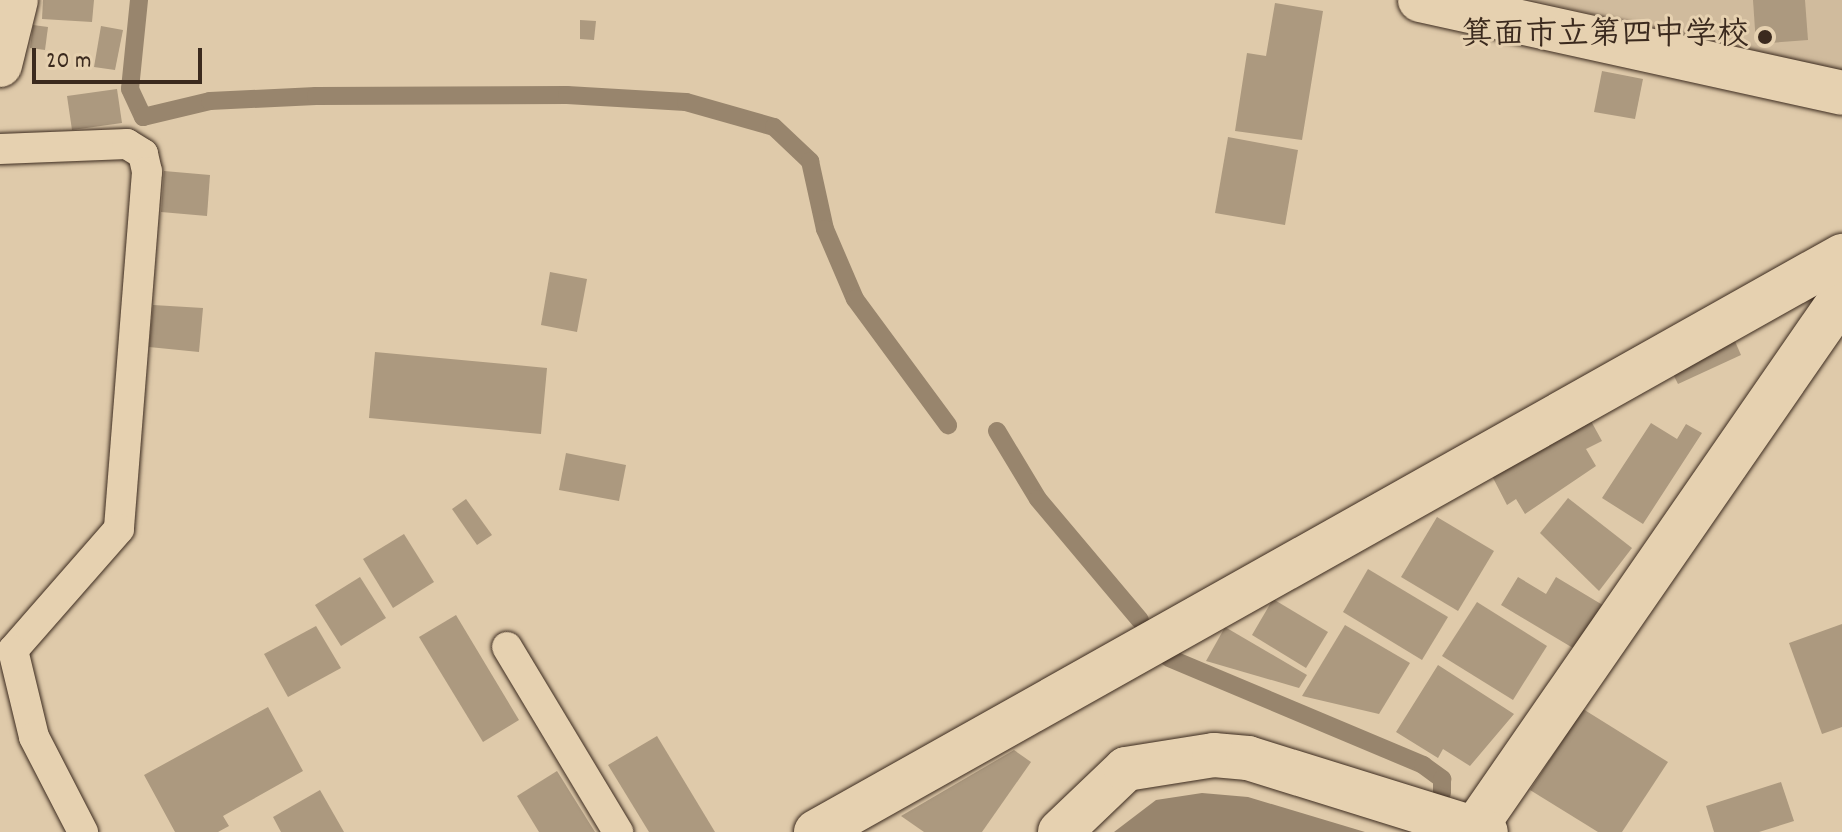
<!DOCTYPE html>
<meta charset="utf-8">
<style>
body{margin:0}
#map{position:relative;width:1842px;height:832px;overflow:hidden;background:#dfcaaa;font-family:Dekko,"Klee One",sans-serif}
div>[style]{position:absolute}
[style*='--x']{left:calc(var(--x)*1px);top:calc(var(--y)*1px);width:calc(var(--w)*1px);rotate:calc(var(--a)*1deg)}
.built>*{inset:0;background:#d0bb9d}
.water>*{inset:0;background:#98856d}
.stream>*{height:18px;margin:-9px;padding:0 9px;transform-origin:9px;border-radius:9px;background:#98856d}
.building>*{inset:0;background:#ac997f}
.roads{filter:drop-shadow(0 0 2px #3b2a1e) drop-shadow(0 0 2px #3b2a1e)}
.lane>*{height:30px;margin:-15px;padding:0 15px;transform-origin:15px;border-radius:15px;background:#e6d1b0}
.street>*{height:44px;margin:-22px;padding:0 22px;transform-origin:22px;border-radius:22px;background:#e6d1b0}
.dots>*{width:22px;height:22px;translate:-50% -50%;box-sizing:border-box;border:4px solid #e6d1b0;border-radius:50%}
span{translate:-50% -50%;white-space:nowrap;text-align:center;line-height:1.15;-webkit-text-stroke:6px #e6d1b0;paint-order:stroke}
.poi-label{font-size:32px;color:#3b2a1e;font-weight:700}
.right{translate:-100% -50%;text-align:right}
.scale{position:absolute;left:32px;top:48px;width:170px;height:36px;box-sizing:border-box;border:4px solid #3b2a1e;border-top:0;padding-left:10px;font-size:24px;line-height:28px;white-space:nowrap;color:#3b2a1e;-webkit-text-stroke:6px #e6d1b0;paint-order:stroke}
</style>
<div id="map">
<div class="built">
<div style="clip-path:polygon(1533px 0,1842px 0,1842px 73px)"></div>
</div>
<div class="water">
<div style="clip-path:polygon(1202px 793px,1248px 797px,1365px 832px,1114px 832px,1156px 800px)"></div>
</div>
<div class="stream">
<div style="--x:139;--y:0;--w:89;--a:95.8"></div>
<div style="--x:130;--y:89;--w:31;--a:65"></div>
<div style="--x:143;--y:117;--w:69;--a:-13.4"></div>
<div style="--x:210;--y:101;--w:106;--a:-2.7"></div>
<div style="--x:316;--y:96;--w:251;--a:-0.2"></div>
<div style="--x:567;--y:95;--w:119;--a:3.4"></div>
<div style="--x:686;--y:102;--w:91;--a:15.9"></div>
<div style="--x:774;--y:127;--w:50;--a:43.4"></div>
<div style="--x:810;--y:161;--w:70;--a:77.6"></div>
<div style="--x:825;--y:229;--w:76;--a:66.8"></div>
<div style="--x:855;--y:299;--w:157;--a:53.6"></div>
<div style="--x:997;--y:431;--w:79;--a:58.9"></div>
<div style="--x:1038;--y:499;--w:158;--a:49.9"></div>
<div style="--x:1169;--y:658;--w:276;--a:22.8"></div>
<div style="--x:1423;--y:765;--w:24;--a:36"></div>
<div style="--x:1442;--y:779;--w:14;--a:90"></div>
</div>
<div class="building">
<div style="clip-path:polygon(43px 0,94px 0,92px 22px,42px 19px)"></div>
<div style="clip-path:polygon(1753px 0,1805px 0,1808px 40px,1756px 44px)"></div>
<div style="clip-path:polygon(1275px 3px,1323px 11px,1302px 140px,1235px 131px,1247px 53px,1266px 56px)"></div>
<div style="clip-path:polygon(580px 20px,596px 21px,594px 40px,580px 39px)"></div>
<div style="clip-path:polygon(33px 25px,48px 27px,45px 50px,30px 48px)"></div>
<div style="clip-path:polygon(101px 26px,123px 30px,115px 70px,94px 67px)"></div>
<div style="clip-path:polygon(1602px 71px,1643px 79px,1635px 119px,1594px 112px)"></div>
<div style="clip-path:polygon(117px 89px,122px 123px,72px 130px,67px 96px)"></div>
<div style="clip-path:polygon(1228px 137px,1298px 150px,1285px 225px,1215px 213px)"></div>
<div style="clip-path:polygon(164px 171px,210px 175px,207px 216px,161px 212px)"></div>
<div style="clip-path:polygon(550px 272px,587px 279px,577px 332px,541px 325px)"></div>
<div style="clip-path:polygon(153px 305px,203px 308px,199px 352px,149px 347px)"></div>
<div style="clip-path:polygon(1734px 339px,1741px 355px,1678px 384px,1670px 368px)"></div>
<div style="clip-path:polygon(375px 352px,547px 368px,541px 434px,369px 418px)"></div>
<div style="clip-path:polygon(1591px 421px,1602px 441px,1586px 449px,1596px 466px,1525px 514px,1516px 499px,1507px 505px,1492px 476px)"></div>
<div style="clip-path:polygon(1651px 423px,1677px 439px,1686px 424px,1702px 433px,1643px 524px,1602px 498px)"></div>
<div style="clip-path:polygon(566px 453px,626px 465px,619px 501px,559px 490px)"></div>
<div style="clip-path:polygon(1568px 498px,1632px 548px,1599px 591px,1540px 533px)"></div>
<div style="clip-path:polygon(466px 499px,492px 535px,477px 545px,452px 509px)"></div>
<div style="clip-path:polygon(1437px 517px,1494px 551px,1458px 611px,1401px 577px)"></div>
<div style="clip-path:polygon(404px 534px,434px 582px,393px 608px,363px 559px)"></div>
<div style="clip-path:polygon(1368px 569px,1448px 617px,1422px 660px,1343px 612px)"></div>
<div style="clip-path:polygon(360px 577px,386px 618px,341px 646px,315px 605px)"></div>
<div style="clip-path:polygon(1518px 577px,1546px 594px,1556px 577px,1606px 607px,1578px 651px,1501px 605px)"></div>
<div style="clip-path:polygon(1273px 599px,1328px 632px,1306px 668px,1252px 635px)"></div>
<div style="clip-path:polygon(1477px 602px,1547px 646px,1513px 700px,1442px 656px)"></div>
<div style="clip-path:polygon(456px 615px,519px 720px,483px 742px,419px 637px)"></div>
<div style="clip-path:polygon(1842px 624px,1842px 727px,1822px 734px,1789px 643px)"></div>
<div style="clip-path:polygon(1345px 625px,1410px 663px,1379px 714px,1302px 696px)"></div>
<div style="clip-path:polygon(316px 626px,341px 668px,288px 697px,264px 654px)"></div>
<div style="clip-path:polygon(1225px 627px,1307px 675px,1299px 688px,1206px 661px)"></div>
<div style="clip-path:polygon(1438px 665px,1514px 714px,1470px 766px,1443px 749px,1438px 758px,1396px 732px)"></div>
<div style="clip-path:polygon(268px 707px,303px 771px,223px 816px,229px 826px,218px 832px,175px 832px,144px 775px)"></div>
<div style="clip-path:polygon(1583px 709px,1668px 762px,1622px 832px,1598px 832px,1530px 790px)"></div>
<div style="clip-path:polygon(657px 736px,715px 832px,649px 832px,608px 765px)"></div>
<div style="clip-path:polygon(1014px 750px,1031px 762px,982px 832px,924px 832px,901px 816px)"></div>
<div style="clip-path:polygon(557px 771px,595px 832px,539px 832px,517px 796px)"></div>
<div style="clip-path:polygon(1781px 782px,1794px 821px,1759px 832px,1714px 832px,1706px 806px)"></div>
<div style="clip-path:polygon(320px 790px,344px 832px,281px 832px,273px 817px)"></div>
</div>
<div class="roads">
<div class="lane">
<div style="--x:0;--y:149;--w:127;--a:-2.3"></div>
<div style="--x:127;--y:144;--w:19;--a:32"></div>
<div style="--x:143;--y:154;--w:18;--a:77"></div>
<div style="--x:147;--y:172;--w:358;--a:94.5"></div>
<div style="--x:119;--y:529;--w:161;--a:131.2"></div>
<div style="--x:13;--y:650;--w:89;--a:76.4"></div>
<div style="--x:34;--y:737;--w:107;--a:62.7"></div>
<div style="--x:507;--y:647;--w:216;--a:59"></div>
</div>
<div class="street">
<div style="--x:1420;--y:0;--w:432;--a:12.4"></div>
<div style="--x:0;--y:65;--w:67;--a:-76.2"></div>
<div style="--x:1477;--y:825;--w:642;--a:-55.34"></div>
<div style="--x:816;--y:832;--w:1177;--a:-29.31"></div>
<div style="--x:1060;--y:832;--w:91;--a:-43.7"></div>
<div style="--x:1126;--y:769;--w:89;--a:-9"></div>
<div style="--x:1214;--y:755;--w:34;--a:5"></div>
<div style="--x:1248;--y:758;--w:249;--a:17.3"></div>
</div>
</div>
<div class="dots">
<div style="left:1765px;top:37px;background:#3b2a1e"></div>
</div>
<div class="poi-label">
<span class="right" style="left:1749px;top:37px">箕面市立第四中学校</span>
</div>
<div class="scale">20 m</div>
</div>
